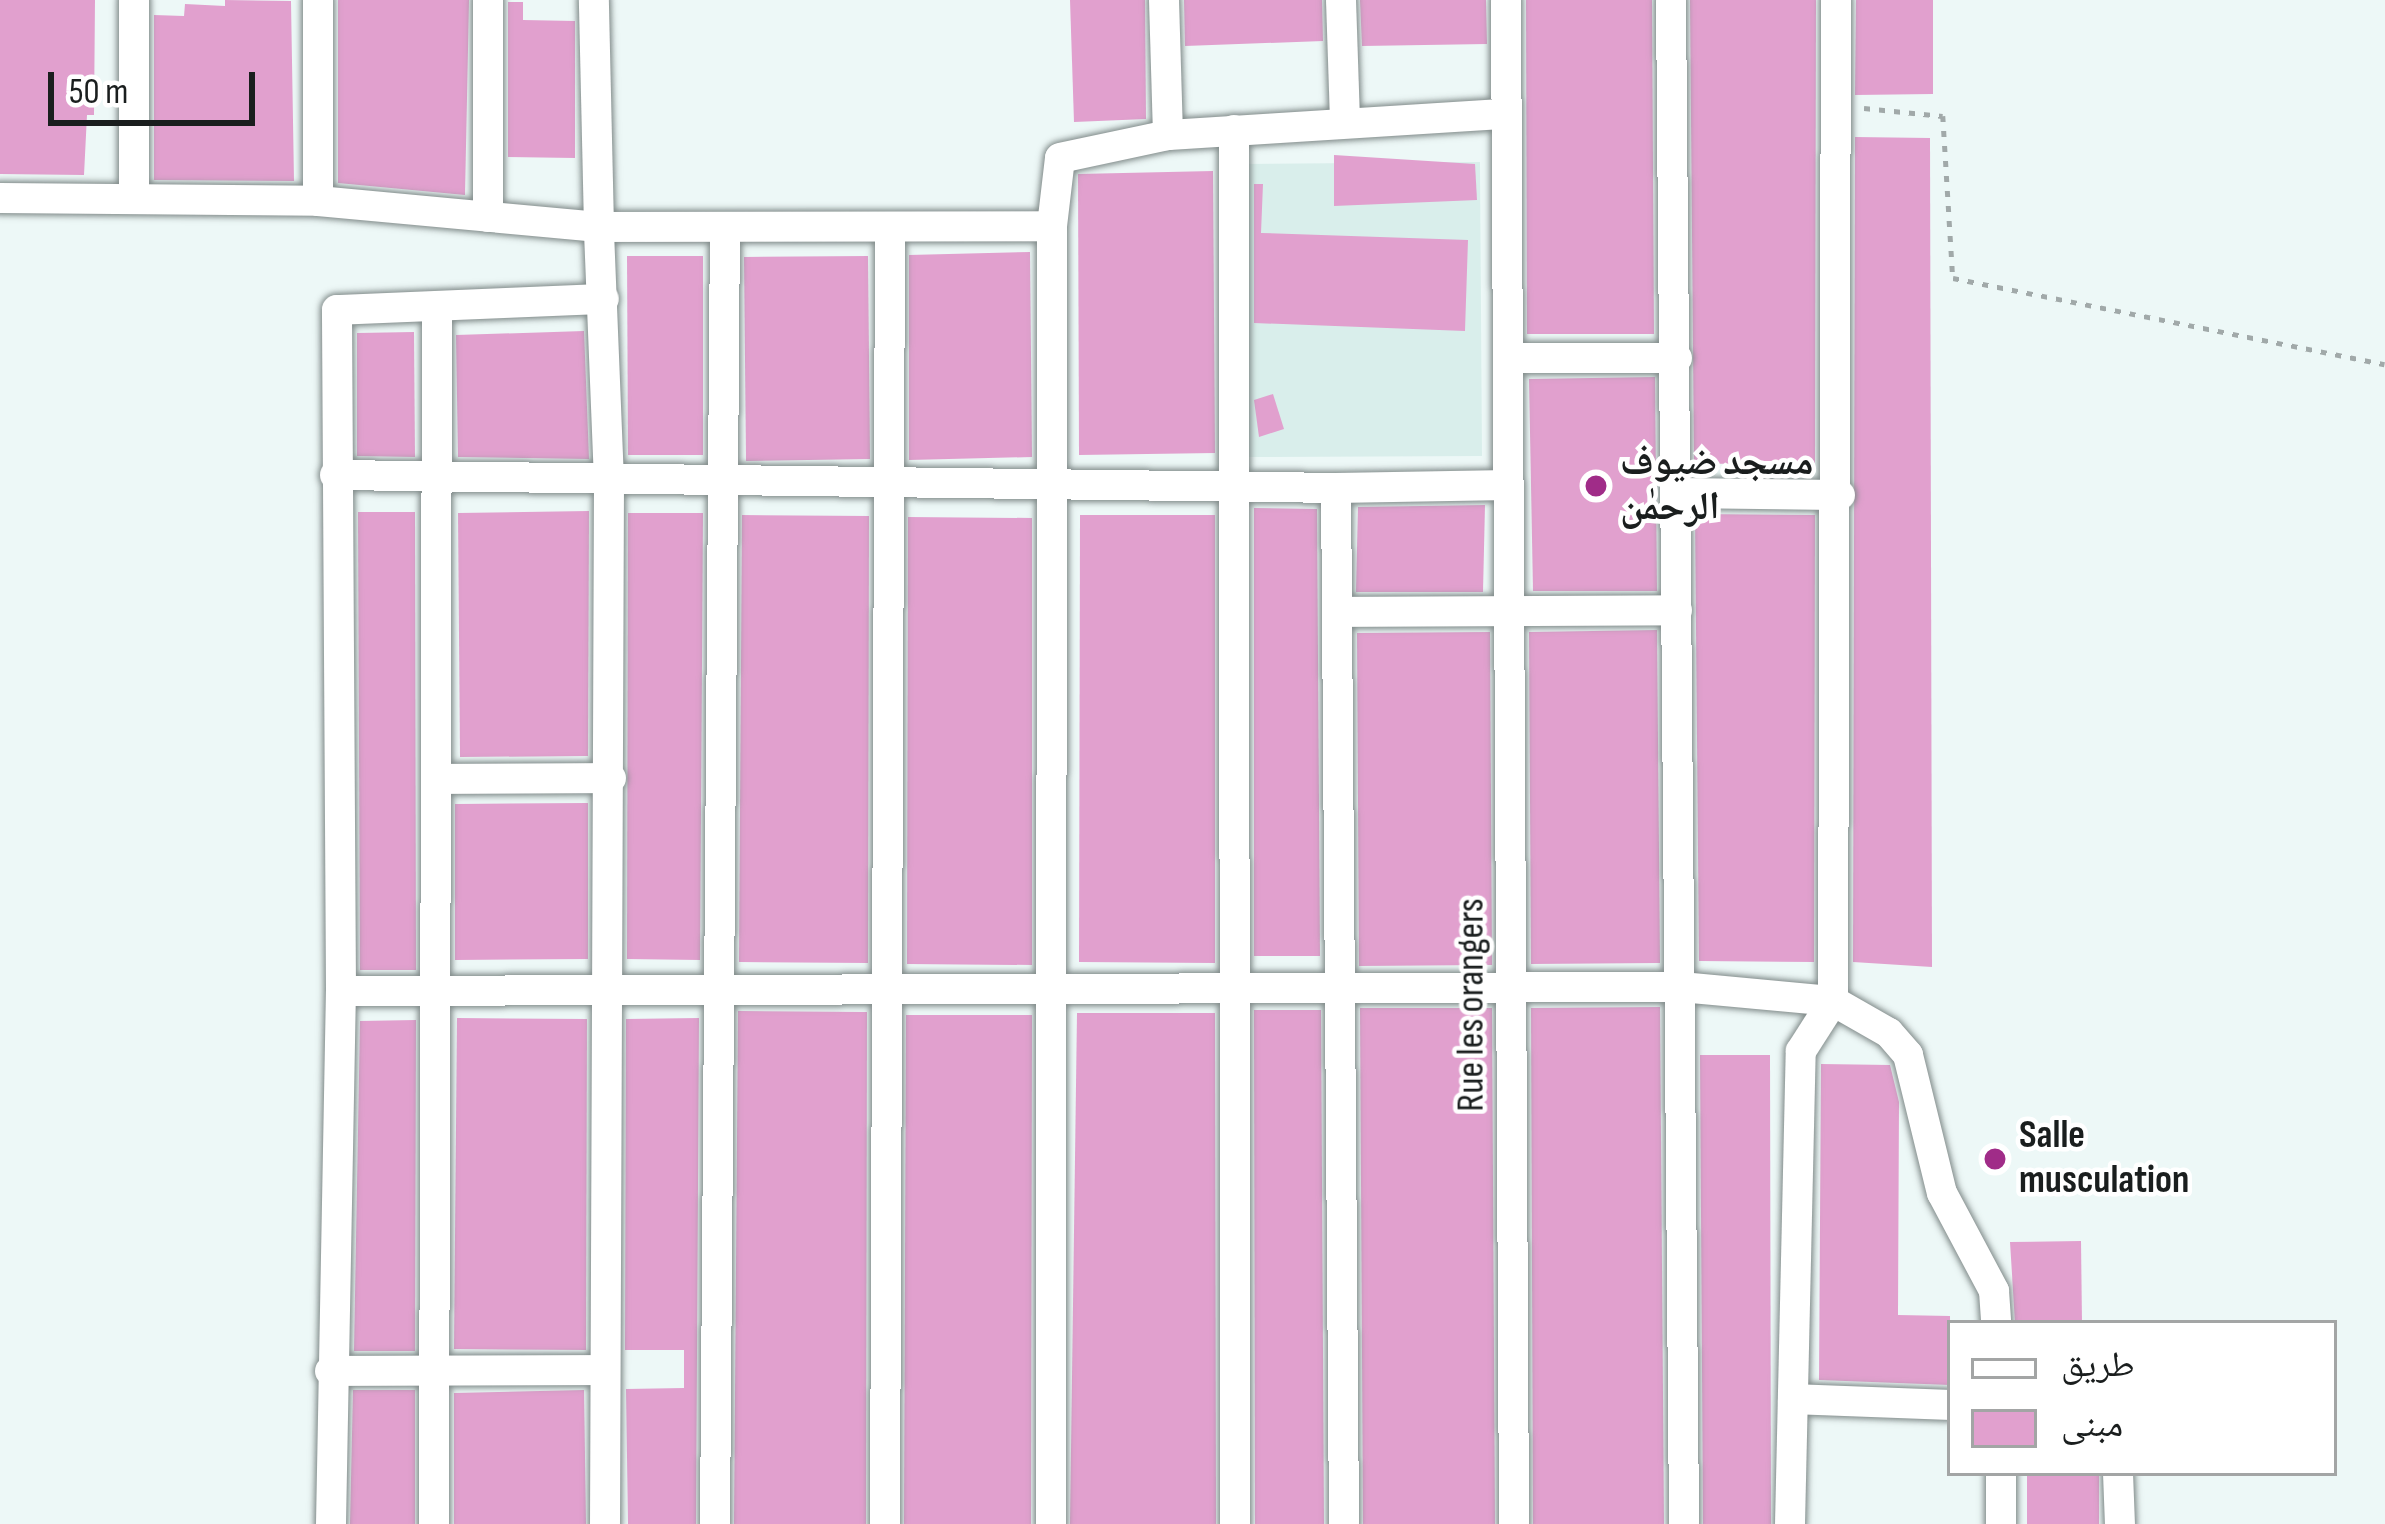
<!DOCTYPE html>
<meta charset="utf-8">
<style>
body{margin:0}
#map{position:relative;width:2385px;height:1524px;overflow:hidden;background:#edf8f7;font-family:"Sofia Sans Condensed","Noto Naskh Arabic",sans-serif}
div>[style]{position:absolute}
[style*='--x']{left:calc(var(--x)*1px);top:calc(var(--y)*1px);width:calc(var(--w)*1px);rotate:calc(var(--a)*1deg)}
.built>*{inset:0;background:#d9eeeb}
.building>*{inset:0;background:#e1a0ce}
.path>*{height:4.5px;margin-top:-2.25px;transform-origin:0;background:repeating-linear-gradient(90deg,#a1a9a9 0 6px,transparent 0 15px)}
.roads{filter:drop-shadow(0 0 3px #818b8a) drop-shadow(0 0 3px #818b8a)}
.street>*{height:30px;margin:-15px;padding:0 15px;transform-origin:15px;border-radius:15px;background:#fff}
.dots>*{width:33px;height:33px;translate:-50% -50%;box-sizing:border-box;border:6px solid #fff;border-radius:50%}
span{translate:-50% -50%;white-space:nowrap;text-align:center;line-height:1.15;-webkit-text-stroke:9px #fff;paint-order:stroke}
.poi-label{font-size:39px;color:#1a1e1e;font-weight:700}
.left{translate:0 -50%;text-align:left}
.street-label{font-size:39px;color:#1a1e1e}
.legend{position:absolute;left:1947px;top:1320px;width:390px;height:156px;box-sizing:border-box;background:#fff;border:3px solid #a3a5a5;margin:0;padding:15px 21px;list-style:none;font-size:36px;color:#1a1e1e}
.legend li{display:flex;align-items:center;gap:24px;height:60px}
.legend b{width:60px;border:3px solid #a3a5a5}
.scale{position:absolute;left:48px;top:72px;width:207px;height:54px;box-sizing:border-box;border:6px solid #1a1e1e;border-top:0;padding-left:15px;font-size:36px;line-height:42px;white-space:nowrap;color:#1a1e1e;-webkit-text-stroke:9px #fff;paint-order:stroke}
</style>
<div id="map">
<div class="built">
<div style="clip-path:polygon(1480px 162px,1482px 456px,1246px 457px,1243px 164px)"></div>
</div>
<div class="building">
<div style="clip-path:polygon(0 0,95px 0,94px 115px,87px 115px,84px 175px,0 174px)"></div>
<div style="clip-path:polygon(225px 0,291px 1px,294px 181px,154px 180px,154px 15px,184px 16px,185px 4px,225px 6px)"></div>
<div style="clip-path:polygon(338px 0,469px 0,465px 195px,338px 183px)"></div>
<div style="clip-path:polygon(1070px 0,1145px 0,1146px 119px,1074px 122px)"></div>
<div style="clip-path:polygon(1184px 0,1322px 0,1323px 41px,1185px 46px)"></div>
<div style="clip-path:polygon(1360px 0,1486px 0,1487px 44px,1362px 46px)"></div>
<div style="clip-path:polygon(1526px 0,1652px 0,1654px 334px,1527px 334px)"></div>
<div style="clip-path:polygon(1690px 0,1816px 0,1815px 463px,1694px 464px)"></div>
<div style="clip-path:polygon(1856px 0,1933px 0,1933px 94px,1855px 95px)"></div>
<div style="clip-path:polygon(508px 2px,523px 2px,523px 20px,575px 21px,575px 158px,508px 157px)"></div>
<div style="clip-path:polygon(1855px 137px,1930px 138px,1932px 967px,1853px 962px)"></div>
<div style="clip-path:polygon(1334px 155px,1475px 164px,1477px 200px,1334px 206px)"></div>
<div style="clip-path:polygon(1213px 171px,1215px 453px,1079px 455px,1078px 174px)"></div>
<div style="clip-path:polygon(1254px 184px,1263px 184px,1261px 233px,1468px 240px,1465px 331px,1254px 323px)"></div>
<div style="clip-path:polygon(1030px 252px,1032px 457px,909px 460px,909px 255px)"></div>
<div style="clip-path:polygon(627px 256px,703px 256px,703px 455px,628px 455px)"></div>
<div style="clip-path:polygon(868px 256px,870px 459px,746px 461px,744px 257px)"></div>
<div style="clip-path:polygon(584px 331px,589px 459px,458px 457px,456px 335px)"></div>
<div style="clip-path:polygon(414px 332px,415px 457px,357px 456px,357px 333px)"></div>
<div style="clip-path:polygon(1655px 377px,1657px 591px,1533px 591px,1529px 379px)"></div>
<div style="clip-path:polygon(1273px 394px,1284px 429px,1259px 437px,1254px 400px)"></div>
<div style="clip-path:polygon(1485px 505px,1483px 592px,1356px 592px,1358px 507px)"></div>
<div style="clip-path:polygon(1254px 508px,1317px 509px,1320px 956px,1254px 956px)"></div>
<div style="clip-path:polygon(589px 511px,588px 756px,460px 757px,458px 513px)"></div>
<div style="clip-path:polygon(358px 512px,415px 512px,416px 970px,360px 970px)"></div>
<div style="clip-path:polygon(628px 513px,703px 513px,700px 960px,627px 959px)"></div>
<div style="clip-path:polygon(1695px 514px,1815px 515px,1814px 962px,1699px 961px)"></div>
<div style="clip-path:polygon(742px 515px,869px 516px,868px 963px,739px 962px)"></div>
<div style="clip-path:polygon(1080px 515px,1215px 515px,1215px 963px,1079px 962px)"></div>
<div style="clip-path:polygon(908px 517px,1032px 518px,1032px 965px,907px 964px)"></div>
<div style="clip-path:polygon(1657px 630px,1660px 963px,1531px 964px,1529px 632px)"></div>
<div style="clip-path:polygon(1490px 632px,1492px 965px,1359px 966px,1357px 633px)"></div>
<div style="clip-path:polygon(588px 803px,588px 959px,455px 960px,455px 804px)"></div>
<div style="clip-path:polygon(1660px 1007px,1664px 1524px,1533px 1524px,1531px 1008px)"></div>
<div style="clip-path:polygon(1360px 1008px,1492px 1008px,1495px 1524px,1363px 1524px)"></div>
<div style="clip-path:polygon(1254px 1010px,1321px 1010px,1324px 1524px,1255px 1524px)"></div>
<div style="clip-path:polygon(738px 1011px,867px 1012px,866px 1524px,734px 1524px)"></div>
<div style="clip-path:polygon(1077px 1013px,1215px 1013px,1216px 1524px,1070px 1524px)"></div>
<div style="clip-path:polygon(906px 1015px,1032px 1015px,1031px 1524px,904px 1524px)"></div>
<div style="clip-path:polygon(457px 1018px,587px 1019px,586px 1350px,454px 1349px)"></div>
<div style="clip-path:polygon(699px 1018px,696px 1524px,628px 1524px,626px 1389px,684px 1388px,684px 1350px,625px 1350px,626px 1019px)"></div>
<div style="clip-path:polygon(416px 1020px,415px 1351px,354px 1351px,360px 1021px)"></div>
<div style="clip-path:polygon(1700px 1055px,1770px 1055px,1771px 1524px,1703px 1524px)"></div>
<div style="clip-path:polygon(1821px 1064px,1890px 1065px,1899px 1102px,1898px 1315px,1950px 1316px,1950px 1385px,1819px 1380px)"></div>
<div style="clip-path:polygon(2081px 1241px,2082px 1323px,2015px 1323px,2010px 1242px)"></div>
<div style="clip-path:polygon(353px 1390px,415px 1390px,415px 1524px,350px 1524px)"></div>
<div style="clip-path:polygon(584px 1390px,586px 1524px,454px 1524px,454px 1393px)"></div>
<div style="clip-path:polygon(2027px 1473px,2099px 1473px,2099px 1524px,2027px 1524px)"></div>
</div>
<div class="path">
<div style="--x:1864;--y:108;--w:79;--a:5.8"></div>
<div style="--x:1943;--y:116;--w:162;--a:86.5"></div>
<div style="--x:1953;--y:278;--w:440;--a:11.3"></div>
</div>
<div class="roads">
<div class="street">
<div style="--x:134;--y:0;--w:198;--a:90"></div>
<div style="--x:488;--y:0;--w:217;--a:90"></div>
<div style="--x:1341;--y:0;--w:121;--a:88.1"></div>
<div style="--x:1506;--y:0;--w:1524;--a:89.7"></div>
<div style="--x:1671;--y:0;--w:1524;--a:89.51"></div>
<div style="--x:1234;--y:130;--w:1394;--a:89.96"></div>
<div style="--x:1168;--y:135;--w:339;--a:-3.6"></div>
<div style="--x:0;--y:198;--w:318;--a:0.5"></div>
<div style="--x:318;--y:201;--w:282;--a:5.3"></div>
<div style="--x:599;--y:227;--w:227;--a:-91.3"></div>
<div style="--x:318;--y:201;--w:201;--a:-90"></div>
<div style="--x:1508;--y:358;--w:169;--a:0"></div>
<div style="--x:335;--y:475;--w:1001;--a:0.74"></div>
<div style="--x:1677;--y:493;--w:163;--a:0.7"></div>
<div style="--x:1337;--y:612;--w:340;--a:-0.3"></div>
<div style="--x:441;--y:779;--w:170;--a:-0.3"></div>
<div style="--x:341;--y:991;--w:1340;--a:-0.17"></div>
<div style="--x:1681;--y:987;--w:153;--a:5.3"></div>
<div style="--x:1833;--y:1001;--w:64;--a:29.7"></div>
<div style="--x:1889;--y:1033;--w:29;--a:49"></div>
<div style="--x:1908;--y:1055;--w:142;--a:76.2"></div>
<div style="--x:1942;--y:1193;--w:111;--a:62"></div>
<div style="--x:1994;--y:1291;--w:32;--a:86"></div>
<div style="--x:330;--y:1371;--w:272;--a:-0.2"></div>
<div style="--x:1793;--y:1399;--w:157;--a:2.2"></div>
<div style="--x:2118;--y:1473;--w:51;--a:87.8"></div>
<div style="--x:331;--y:1524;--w:533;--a:-88.93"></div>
<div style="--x:341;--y:991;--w:681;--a:-90.34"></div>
<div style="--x:337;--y:310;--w:267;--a:-2.4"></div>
<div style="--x:434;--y:1524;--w:1216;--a:-89.86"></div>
<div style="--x:605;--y:1524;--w:1043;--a:-89.78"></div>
<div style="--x:609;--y:481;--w:254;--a:-92.3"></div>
<div style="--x:599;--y:227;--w:453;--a:-0.1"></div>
<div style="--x:1052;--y:226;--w:68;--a:-83.3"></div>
<div style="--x:1060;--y:158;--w:110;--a:-12"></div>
<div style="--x:1168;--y:135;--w:135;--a:-91.7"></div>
<div style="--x:715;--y:1524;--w:1295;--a:-89.56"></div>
<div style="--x:885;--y:1524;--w:1293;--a:-89.78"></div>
<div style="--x:1051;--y:1524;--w:1298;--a:-89.96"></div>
<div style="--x:1344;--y:1524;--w:1036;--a:-90.44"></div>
<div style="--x:1336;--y:488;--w:172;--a:-1"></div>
<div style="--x:1790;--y:1524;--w:473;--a:-88.7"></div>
<div style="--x:1801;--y:1051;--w:59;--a:-57.4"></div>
<div style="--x:1833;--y:1001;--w:1001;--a:-89.83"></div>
<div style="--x:2001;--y:1524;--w:51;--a:-90"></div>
</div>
</div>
<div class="dots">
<div style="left:1596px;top:486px;background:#a02c88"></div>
<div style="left:1995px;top:1159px;background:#a02c88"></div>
</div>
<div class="poi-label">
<span class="left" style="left:1620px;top:486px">مسجد ضيوف<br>الرحمٰن</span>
<span class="left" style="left:2019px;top:1159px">Salle<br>musculation</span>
</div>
<div class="street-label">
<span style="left:1472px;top:1005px;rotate:-90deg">Rue les orangers</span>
</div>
<ul class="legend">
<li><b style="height:15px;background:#fff"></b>طريق</li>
<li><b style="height:33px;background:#e1a0ce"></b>مبنى</li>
</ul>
<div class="scale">50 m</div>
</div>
